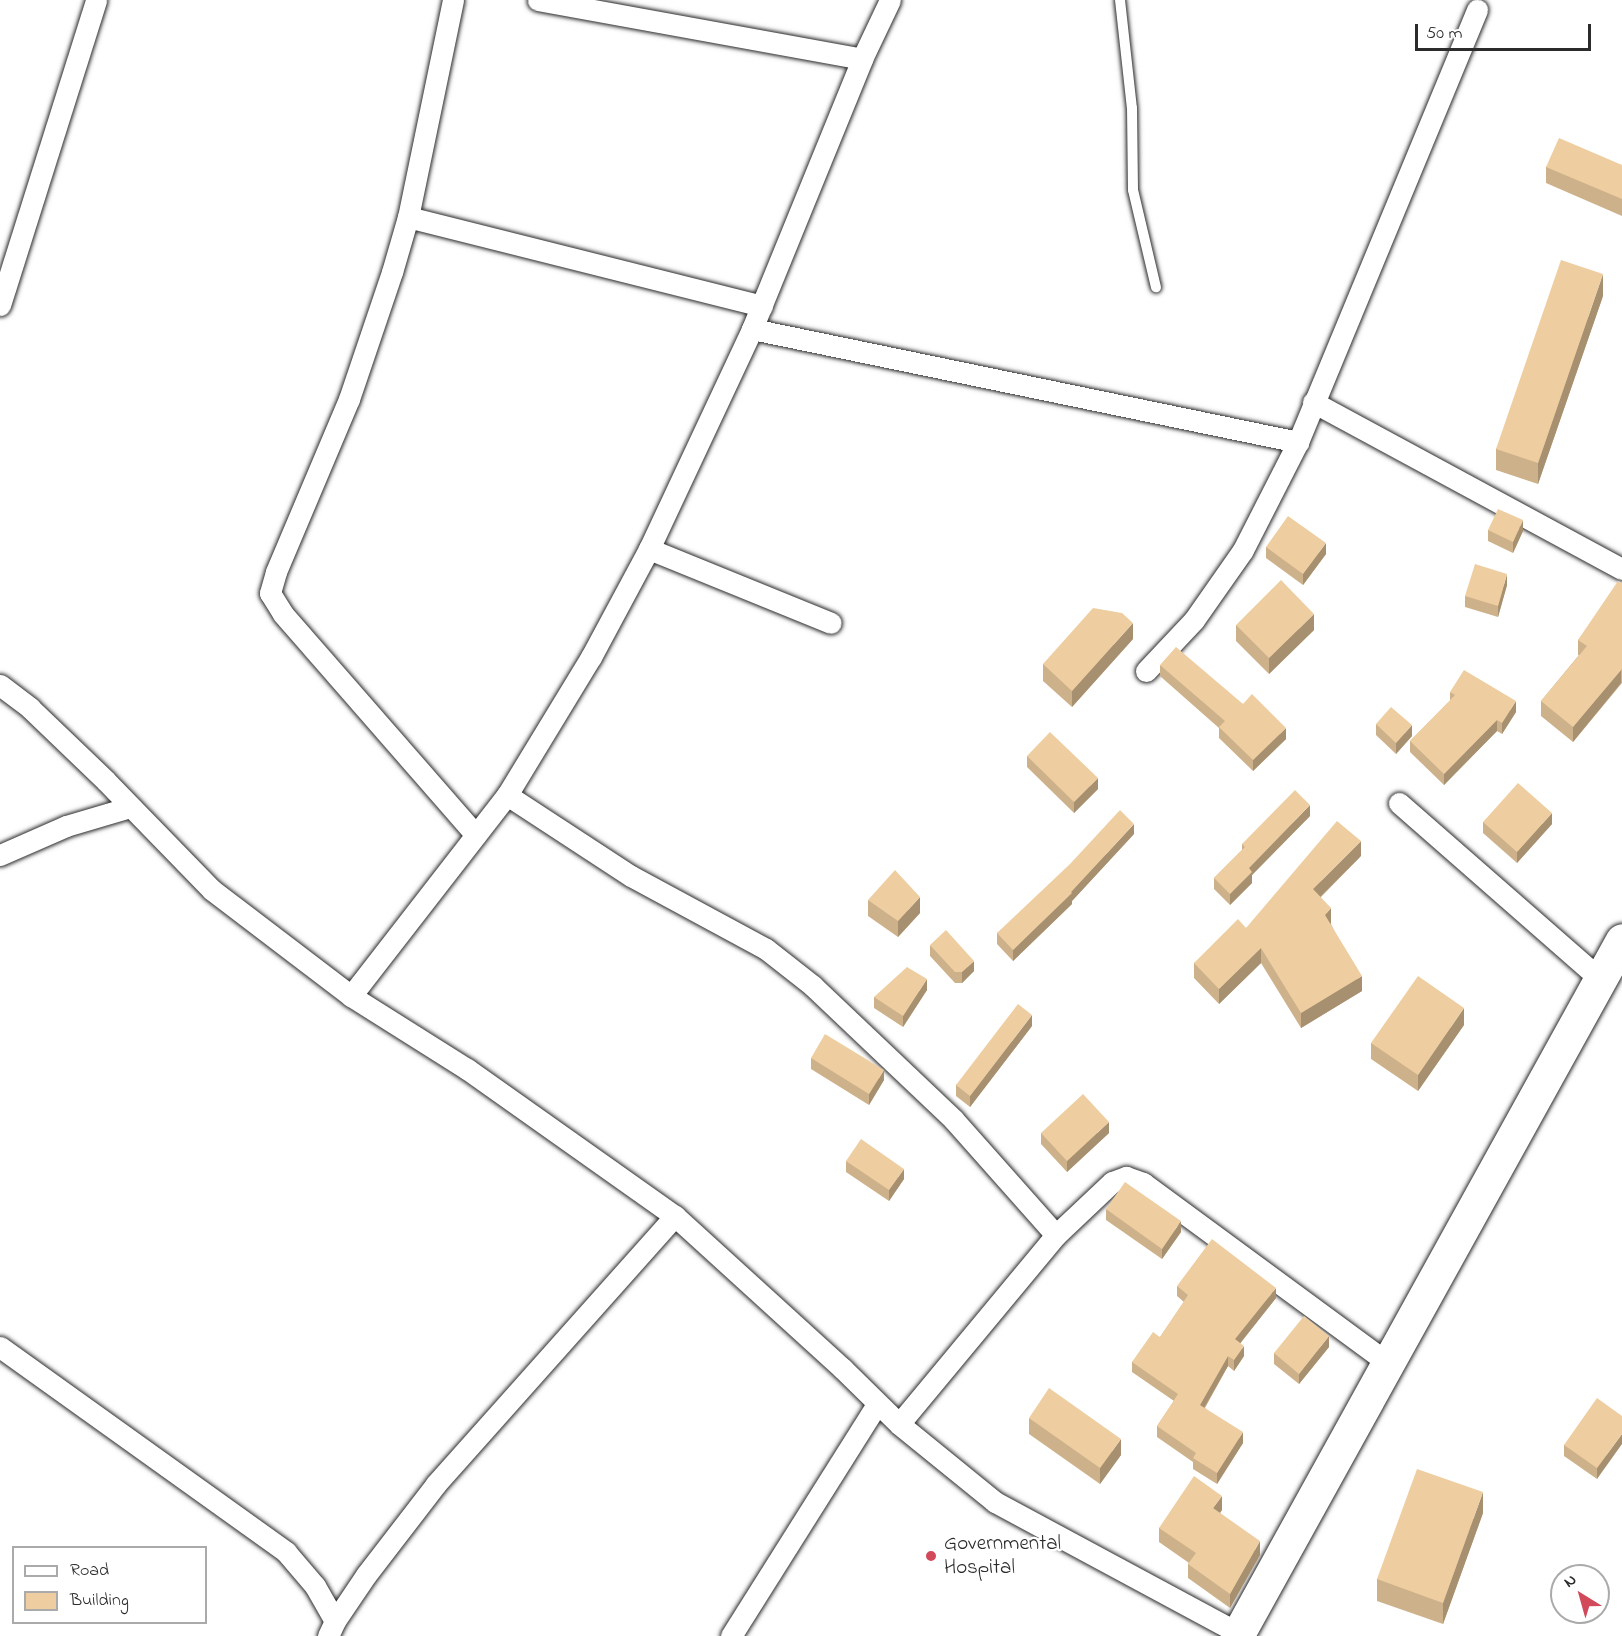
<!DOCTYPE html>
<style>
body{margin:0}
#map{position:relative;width:1622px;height:1636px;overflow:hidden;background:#fff;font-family:"Indie Flower",sans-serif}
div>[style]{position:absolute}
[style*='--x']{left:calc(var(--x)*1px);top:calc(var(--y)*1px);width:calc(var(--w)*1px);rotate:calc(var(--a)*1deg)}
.roads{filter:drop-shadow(0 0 2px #2b2b2b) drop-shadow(0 0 2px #2b2b2b)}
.service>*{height:10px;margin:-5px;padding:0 5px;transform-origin:5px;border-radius:5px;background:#fff}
.minor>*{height:21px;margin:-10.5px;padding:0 10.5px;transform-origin:10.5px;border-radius:10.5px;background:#fff}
.primary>*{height:33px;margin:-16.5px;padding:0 16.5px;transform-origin:16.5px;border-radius:16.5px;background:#fff}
.wall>*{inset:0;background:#cdb18a}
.shaded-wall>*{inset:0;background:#a79070}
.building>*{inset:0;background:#eecea0}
.dots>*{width:16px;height:16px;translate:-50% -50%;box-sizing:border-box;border:3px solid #fff;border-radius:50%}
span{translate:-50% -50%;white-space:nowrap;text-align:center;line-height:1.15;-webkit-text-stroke:4.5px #fff;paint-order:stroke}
.poi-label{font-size:21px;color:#2b2b2b}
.left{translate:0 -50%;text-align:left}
.legend{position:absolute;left:12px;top:1546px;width:195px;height:78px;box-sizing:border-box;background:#fff;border:2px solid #aaa;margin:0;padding:8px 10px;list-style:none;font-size:18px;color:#2b2b2b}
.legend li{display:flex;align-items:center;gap:12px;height:30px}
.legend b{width:30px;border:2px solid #aaa}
.north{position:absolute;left:1550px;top:1564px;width:60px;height:60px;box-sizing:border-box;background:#fff;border:2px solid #aaa;border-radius:50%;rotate:323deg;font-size:16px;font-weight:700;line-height:24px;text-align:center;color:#2b2b2b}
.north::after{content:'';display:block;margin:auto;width:21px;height:27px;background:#d1495b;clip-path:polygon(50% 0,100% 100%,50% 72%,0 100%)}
.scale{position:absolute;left:1415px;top:24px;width:176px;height:27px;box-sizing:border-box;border:3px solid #2b2b2b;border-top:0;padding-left:8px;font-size:18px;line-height:21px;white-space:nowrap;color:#2b2b2b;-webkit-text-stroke:4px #fff;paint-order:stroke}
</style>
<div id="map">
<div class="roads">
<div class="service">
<div style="--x:1120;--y:0;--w:109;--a:83.7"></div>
<div style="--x:1132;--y:108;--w:82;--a:89.3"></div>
<div style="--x:1133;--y:190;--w:100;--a:76.7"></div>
</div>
<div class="minor">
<div style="--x:453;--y:0;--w:222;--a:101.7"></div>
<div style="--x:408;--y:217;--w:57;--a:106.2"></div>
<div style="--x:392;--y:272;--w:134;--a:108.7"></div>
<div style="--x:349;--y:399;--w:188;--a:112.9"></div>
<div style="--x:276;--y:572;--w:22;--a:106"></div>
<div style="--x:270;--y:593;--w:25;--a:58"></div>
<div style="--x:283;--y:614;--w:293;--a:48.9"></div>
<div style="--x:538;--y:0;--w:329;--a:10.3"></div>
<div style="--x:408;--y:217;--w:365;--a:14.1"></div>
<div style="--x:0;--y:305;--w:320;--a:-72.5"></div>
<div style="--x:752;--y:329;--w:558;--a:11.69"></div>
<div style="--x:1313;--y:402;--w:351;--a:28.4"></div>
<div style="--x:649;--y:549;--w:196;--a:22.1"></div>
<div style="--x:1146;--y:671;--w:70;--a:-46.7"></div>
<div style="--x:1194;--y:620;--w:85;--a:-55"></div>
<div style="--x:1243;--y:550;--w:121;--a:-63"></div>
<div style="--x:1298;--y:442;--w:468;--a:-67.5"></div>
<div style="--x:0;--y:685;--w:38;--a:37"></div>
<div style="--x:30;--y:708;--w:105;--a:43.8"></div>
<div style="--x:106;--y:781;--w:152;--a:45.8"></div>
<div style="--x:212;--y:890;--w:175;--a:37.3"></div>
<div style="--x:351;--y:996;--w:137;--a:32.2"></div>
<div style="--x:467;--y:1069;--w:255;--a:35.3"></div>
<div style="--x:675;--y:1216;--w:226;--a:42.3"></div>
<div style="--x:842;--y:1368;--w:80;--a:44.5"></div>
<div style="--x:899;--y:1424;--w:124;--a:39.1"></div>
<div style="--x:995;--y:1502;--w:276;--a:28.3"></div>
<div style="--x:507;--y:795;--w:148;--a:33.2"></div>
<div style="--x:631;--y:876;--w:153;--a:28.4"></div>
<div style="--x:766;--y:949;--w:60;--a:38.2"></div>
<div style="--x:813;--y:986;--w:193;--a:43.5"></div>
<div style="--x:953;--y:1119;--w:155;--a:48.4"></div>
<div style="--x:1399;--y:803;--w:270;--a:41.2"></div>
<div style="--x:0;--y:855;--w:72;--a:-23.7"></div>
<div style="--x:66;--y:826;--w:67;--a:-16.5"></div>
<div style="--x:351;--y:996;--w:254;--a:-52.2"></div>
<div style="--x:507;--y:795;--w:162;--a:-58.7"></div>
<div style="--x:591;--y:657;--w:123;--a:-61.8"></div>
<div style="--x:649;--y:549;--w:243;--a:-64.9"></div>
<div style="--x:752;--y:329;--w:292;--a:-67.8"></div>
<div style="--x:862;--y:59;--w:65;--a:-64.6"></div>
<div style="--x:0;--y:1347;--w:352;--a:35.6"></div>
<div style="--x:286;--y:1552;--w:45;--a:49.5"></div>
<div style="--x:315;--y:1586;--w:40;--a:60.3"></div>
<div style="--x:899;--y:1424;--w:246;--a:-50.3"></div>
<div style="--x:1056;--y:1235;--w:77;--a:-43.4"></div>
<div style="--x:1112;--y:1182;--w:15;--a:-20"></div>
<div style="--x:1126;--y:1177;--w:18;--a:19"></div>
<div style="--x:1143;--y:1183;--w:305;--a:36.3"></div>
<div style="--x:328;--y:1636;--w:17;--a:-65"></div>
<div style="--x:335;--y:1621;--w:55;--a:-56"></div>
<div style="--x:366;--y:1575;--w:115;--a:-52.4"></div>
<div style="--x:436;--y:1484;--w:359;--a:-48.3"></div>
<div style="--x:731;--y:1636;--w:274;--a:-57.8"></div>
</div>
<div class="primary">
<div style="--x:1237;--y:1636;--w:795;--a:-61.05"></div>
</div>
</div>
<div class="wall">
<div style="clip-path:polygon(1622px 165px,1622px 216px,1546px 183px,1546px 167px)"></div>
<div style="clip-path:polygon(1603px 296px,1538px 484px,1496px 470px,1496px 449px)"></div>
<div style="clip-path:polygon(1488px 530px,1523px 531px,1513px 553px,1488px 541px)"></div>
<div style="clip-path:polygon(1266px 547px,1326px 554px,1303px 585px,1266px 558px)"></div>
<div style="clip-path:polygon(1622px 583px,1622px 683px,1573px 742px,1541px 716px,1541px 701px,1579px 655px,1578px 655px,1578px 640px)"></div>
<div style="clip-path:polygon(1507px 585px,1498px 617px,1465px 607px,1465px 596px)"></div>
<div style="clip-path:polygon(1236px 625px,1314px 630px,1269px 674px,1236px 641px)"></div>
<div style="clip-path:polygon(1133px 639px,1072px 707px,1043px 681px,1043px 664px)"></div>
<div style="clip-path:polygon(1160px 665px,1243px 704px,1286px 739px,1253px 771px,1219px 738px,1219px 728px,1160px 676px)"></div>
<div style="clip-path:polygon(1450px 692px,1516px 712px,1502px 734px,1497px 731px,1444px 785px,1410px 752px,1410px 741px,1450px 701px)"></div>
<div style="clip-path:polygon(1376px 724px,1412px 736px,1396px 754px,1376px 735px)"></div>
<div style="clip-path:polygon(1027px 756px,1098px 789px,1074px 813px,1027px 767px)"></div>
<div style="clip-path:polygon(1310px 816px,1252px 875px,1252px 883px,1230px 905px,1214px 889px,1214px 878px,1242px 850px,1242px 844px)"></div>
<div style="clip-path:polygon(1483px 822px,1552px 824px,1517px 863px,1483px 833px)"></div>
<div style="clip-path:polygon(1134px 834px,1072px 901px,1072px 904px,1013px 961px,997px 944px,997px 933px)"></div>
<div style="clip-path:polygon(1361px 856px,1321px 897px,1331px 923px,1331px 924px,1362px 991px,1301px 1028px,1261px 963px,1219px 1004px,1194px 978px,1194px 963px,1246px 928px)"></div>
<div style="clip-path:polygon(868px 900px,920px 913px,898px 937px,868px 916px)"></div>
<div style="clip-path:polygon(930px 945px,974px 971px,962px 983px,955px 983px,930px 956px)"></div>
<div style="clip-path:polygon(927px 990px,903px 1027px,874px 1008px,874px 997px)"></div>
<div style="clip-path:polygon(1464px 1025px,1418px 1091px,1371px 1059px,1371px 1043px)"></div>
<div style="clip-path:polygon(1032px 1026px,970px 1107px,956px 1096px,956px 1085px)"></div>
<div style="clip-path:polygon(811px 1058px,884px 1080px,869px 1105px,811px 1069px)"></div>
<div style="clip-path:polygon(1041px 1133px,1109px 1133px,1067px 1172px,1041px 1144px)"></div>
<div style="clip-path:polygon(846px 1161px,904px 1179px,889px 1201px,846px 1172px)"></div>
<div style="clip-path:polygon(1106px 1209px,1181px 1232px,1162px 1259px,1106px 1220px)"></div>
<div style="clip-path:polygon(1177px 1286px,1276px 1298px,1240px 1343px,1244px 1356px,1234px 1371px,1228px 1366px,1205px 1408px,1243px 1443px,1217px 1484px,1193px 1469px,1193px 1462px,1157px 1437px,1157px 1426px,1174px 1401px,1132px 1372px,1132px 1362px,1160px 1337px,1184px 1302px,1177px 1296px)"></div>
<div style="clip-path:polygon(1329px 1347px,1299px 1384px,1274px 1364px,1274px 1353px)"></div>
<div style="clip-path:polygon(1622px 1416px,1597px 1479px,1564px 1456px,1564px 1445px)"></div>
<div style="clip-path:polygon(1029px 1418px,1121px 1455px,1100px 1484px,1029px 1434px)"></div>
<div style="clip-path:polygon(1222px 1510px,1220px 1513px,1260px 1555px,1230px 1608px,1188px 1578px,1188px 1564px,1189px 1563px,1159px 1542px,1159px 1528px)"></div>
<div style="clip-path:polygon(1483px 1513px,1443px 1624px,1377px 1601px,1377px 1579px)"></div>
</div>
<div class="shaded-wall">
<div style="clip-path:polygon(1603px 274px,1603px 296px,1538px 484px,1538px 463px)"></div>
<div style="clip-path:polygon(1523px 520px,1523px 531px,1513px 553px,1513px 542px)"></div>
<div style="clip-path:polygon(1326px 543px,1326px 554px,1303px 585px,1303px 574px)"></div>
<div style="clip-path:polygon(1507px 574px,1507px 585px,1498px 617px,1498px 606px)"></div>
<div style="clip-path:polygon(1314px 614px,1314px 630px,1269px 674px,1269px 658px)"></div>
<div style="clip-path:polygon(1133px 623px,1133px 639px,1072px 707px,1072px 691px)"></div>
<div style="clip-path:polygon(1621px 668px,1621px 683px,1573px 742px,1573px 727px)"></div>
<div style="clip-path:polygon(1516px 701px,1516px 712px,1502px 734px,1502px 723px)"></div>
<div style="clip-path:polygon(1497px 720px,1497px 731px,1444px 785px,1444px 774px)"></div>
<div style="clip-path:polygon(1412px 725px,1412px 736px,1396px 754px,1396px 743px)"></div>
<div style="clip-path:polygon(1286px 728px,1286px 739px,1253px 771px,1253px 760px)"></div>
<div style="clip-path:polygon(1098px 778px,1098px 789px,1074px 813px,1074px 802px)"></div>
<div style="clip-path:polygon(1310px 805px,1310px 816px,1252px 875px,1252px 883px,1230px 905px,1230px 894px,1249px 868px)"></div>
<div style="clip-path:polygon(1552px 813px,1552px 824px,1517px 863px,1517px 852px)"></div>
<div style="clip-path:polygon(1134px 824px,1134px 834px,1072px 901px,1072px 904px,1013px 961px,1013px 950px,1071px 892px)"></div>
<div style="clip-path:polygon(1361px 841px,1361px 856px,1313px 904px,1313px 889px)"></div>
<div style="clip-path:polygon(920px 897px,920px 913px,898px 937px,898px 921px)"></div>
<div style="clip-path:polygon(1331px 908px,1331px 923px,1325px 930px,1325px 915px)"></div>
<div style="clip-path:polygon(1261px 948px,1261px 963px,1219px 1004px,1219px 989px)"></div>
<div style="clip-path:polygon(974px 961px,974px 971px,962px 983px,962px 972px)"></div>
<div style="clip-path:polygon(1362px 976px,1362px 991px,1301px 1028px,1301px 1013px)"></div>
<div style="clip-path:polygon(927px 979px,927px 990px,903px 1027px,903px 1016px)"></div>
<div style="clip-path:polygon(1464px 1008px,1464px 1025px,1418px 1091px,1418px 1075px)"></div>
<div style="clip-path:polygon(1032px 1015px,1032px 1026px,970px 1107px,970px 1096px)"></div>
<div style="clip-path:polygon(884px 1070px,884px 1080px,869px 1105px,869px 1094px)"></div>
<div style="clip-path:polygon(1109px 1122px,1109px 1133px,1067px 1172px,1067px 1161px)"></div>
<div style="clip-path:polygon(904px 1169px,904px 1179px,889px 1201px,889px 1190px)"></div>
<div style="clip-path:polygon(1181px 1221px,1181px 1232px,1162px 1259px,1162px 1249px)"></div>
<div style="clip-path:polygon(1276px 1288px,1276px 1298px,1235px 1350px,1235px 1339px)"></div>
<div style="clip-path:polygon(1329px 1336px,1329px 1347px,1299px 1384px,1299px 1374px)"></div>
<div style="clip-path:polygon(1244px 1346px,1244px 1356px,1234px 1371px,1234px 1360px)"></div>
<div style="clip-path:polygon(1228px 1356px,1228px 1366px,1200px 1415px,1200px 1405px)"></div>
<div style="clip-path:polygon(1243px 1432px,1243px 1443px,1217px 1484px,1217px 1473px)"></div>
<div style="clip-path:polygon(1622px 1434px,1622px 1444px,1597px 1479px,1597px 1468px)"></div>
<div style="clip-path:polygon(1121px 1439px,1121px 1455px,1100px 1484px,1100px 1468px)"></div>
<div style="clip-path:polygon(1483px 1492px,1483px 1513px,1443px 1624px,1443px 1603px)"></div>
<div style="clip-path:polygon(1222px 1496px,1222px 1510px,1213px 1522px,1213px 1508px)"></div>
<div style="clip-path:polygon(1260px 1541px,1260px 1555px,1230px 1608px,1230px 1594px)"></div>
</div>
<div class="building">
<div style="clip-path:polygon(1559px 138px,1622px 165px,1622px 199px,1546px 167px)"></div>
<div style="clip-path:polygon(1561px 260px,1603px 274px,1538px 463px,1496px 449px)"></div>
<div style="clip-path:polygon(1498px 509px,1523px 520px,1513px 542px,1488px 530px)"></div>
<div style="clip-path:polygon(1288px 516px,1326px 543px,1303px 574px,1266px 547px)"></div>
<div style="clip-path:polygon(1475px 564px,1507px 574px,1498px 606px,1465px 596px)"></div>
<div style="clip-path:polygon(1281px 580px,1314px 614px,1269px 658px,1236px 625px)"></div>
<div style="clip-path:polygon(1618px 581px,1622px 583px,1622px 669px,1573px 727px,1541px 701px,1587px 646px,1578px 640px)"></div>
<div style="clip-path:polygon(1093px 608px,1122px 613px,1133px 623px,1072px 691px,1043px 664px)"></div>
<div style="clip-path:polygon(1176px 647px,1243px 704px,1252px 694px,1286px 728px,1253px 760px,1219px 727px,1225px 721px,1160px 665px)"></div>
<div style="clip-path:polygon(1464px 670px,1516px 701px,1502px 723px,1497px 720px,1444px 774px,1410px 741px,1455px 695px,1450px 692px)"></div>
<div style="clip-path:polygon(1391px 707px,1412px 725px,1396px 743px,1376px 724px)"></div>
<div style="clip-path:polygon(1050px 732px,1098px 778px,1074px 802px,1027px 756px)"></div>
<div style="clip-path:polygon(1518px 783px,1552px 813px,1517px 852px,1483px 822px)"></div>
<div style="clip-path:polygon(1295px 790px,1310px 805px,1249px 868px,1252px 872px,1230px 894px,1214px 878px,1245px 847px,1242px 844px)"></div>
<div style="clip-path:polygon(1120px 810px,1134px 824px,1071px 892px,1072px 893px,1013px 950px,997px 933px,1070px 864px)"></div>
<div style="clip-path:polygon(1337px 821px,1361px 841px,1313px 889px,1331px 908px,1325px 915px,1362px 976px,1301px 1013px,1261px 948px,1219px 989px,1194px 963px,1238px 919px,1246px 928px)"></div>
<div style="clip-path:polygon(895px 870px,920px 897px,898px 921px,868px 900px)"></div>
<div style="clip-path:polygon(946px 930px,974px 961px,962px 972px,955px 972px,930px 945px)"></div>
<div style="clip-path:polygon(907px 967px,927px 979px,903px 1016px,874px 997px)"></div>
<div style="clip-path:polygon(1418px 976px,1464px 1008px,1418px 1075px,1371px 1043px)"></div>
<div style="clip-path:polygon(1018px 1004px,1032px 1015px,970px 1096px,956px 1085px)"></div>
<div style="clip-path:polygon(825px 1034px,884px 1070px,869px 1094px,811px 1058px)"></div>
<div style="clip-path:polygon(1083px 1094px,1109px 1122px,1067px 1161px,1041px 1133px)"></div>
<div style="clip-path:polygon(861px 1139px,904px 1169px,889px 1190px,846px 1161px)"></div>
<div style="clip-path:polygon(1125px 1182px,1181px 1221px,1162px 1249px,1106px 1209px)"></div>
<div style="clip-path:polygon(1212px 1239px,1276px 1288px,1235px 1339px,1244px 1346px,1234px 1360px,1228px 1356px,1200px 1405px,1243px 1432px,1217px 1473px,1193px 1458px,1196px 1453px,1157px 1426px,1178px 1394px,1132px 1362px,1153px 1332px,1160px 1337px,1188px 1295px,1177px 1286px)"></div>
<div style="clip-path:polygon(1304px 1316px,1329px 1336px,1299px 1374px,1274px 1353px)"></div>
<div style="clip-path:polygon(1049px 1388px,1121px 1439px,1100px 1468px,1029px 1418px)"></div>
<div style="clip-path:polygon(1597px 1398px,1622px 1416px,1622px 1434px,1597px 1468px,1564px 1445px)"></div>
<div style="clip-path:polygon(1417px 1469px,1483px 1492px,1443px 1603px,1377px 1579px)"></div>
<div style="clip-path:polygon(1194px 1476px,1222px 1496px,1213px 1508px,1260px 1541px,1230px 1594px,1188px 1564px,1196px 1553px,1159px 1528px)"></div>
</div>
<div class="dots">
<div style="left:931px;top:1556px;background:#d1495b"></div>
</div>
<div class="poi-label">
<span class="left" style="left:944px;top:1556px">Governmental<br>Hospital</span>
</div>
<ul class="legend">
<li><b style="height:8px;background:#fff"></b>Road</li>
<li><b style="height:16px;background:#eecea0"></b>Building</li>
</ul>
<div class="north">N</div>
<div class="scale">50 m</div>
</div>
